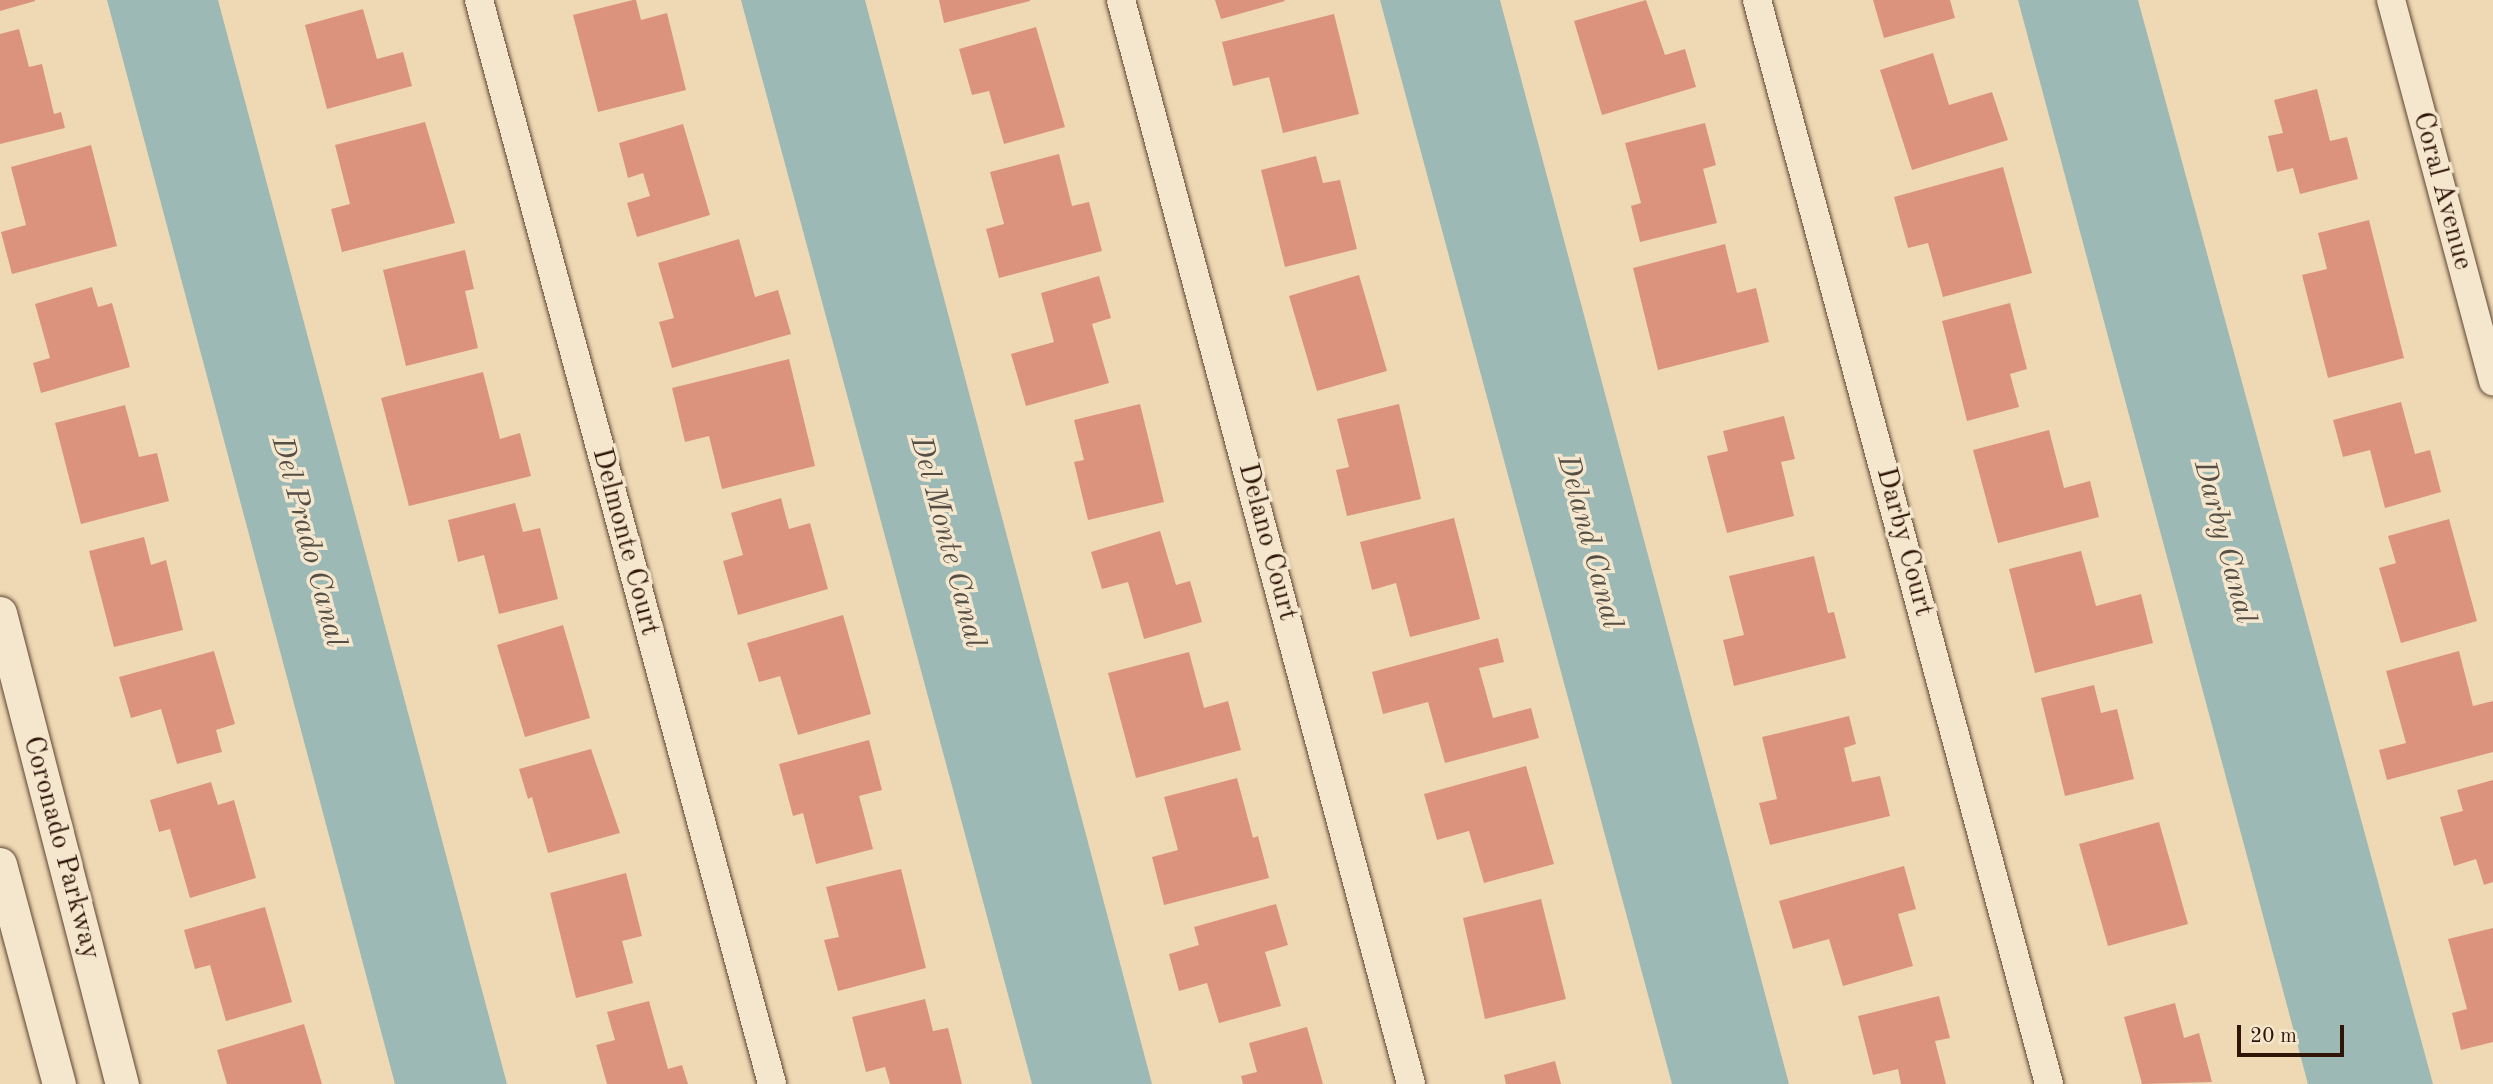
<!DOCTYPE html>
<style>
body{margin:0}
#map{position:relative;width:2493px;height:1084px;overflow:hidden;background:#efd9b4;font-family:"Old Standard TT",serif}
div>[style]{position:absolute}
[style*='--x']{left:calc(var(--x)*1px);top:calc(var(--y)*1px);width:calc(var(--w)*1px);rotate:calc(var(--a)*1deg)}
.water>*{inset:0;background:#9cb9b5}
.building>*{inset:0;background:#db937e}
.roads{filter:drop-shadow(0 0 2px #5f4633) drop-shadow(0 0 2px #5f4633)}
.minor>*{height:28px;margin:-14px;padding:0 14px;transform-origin:14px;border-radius:14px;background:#f5e6ce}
.tertiary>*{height:33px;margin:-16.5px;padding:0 16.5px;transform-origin:16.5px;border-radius:16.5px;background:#f5e6ce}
span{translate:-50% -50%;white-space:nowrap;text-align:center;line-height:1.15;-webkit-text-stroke:7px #f5e6ce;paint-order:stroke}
.street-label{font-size:28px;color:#2f1508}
.water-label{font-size:30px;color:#554e45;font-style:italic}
.scale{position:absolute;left:2237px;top:1025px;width:107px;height:32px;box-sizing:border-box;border:4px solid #2f1508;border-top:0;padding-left:9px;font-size:21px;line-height:24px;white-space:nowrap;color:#2f1508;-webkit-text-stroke:5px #f5e6ce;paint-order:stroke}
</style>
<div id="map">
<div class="water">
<div style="clip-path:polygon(107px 0,218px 0,507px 1084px,395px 1084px)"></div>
<div style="clip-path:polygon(741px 0,865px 0,1152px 1084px,1032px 1084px)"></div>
<div style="clip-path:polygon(1380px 0,1500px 0,1789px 1084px,1672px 1084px)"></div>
<div style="clip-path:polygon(2018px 0,2138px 0,2433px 1084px,2308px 1084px)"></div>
</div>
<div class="building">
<div style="clip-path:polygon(0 0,35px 0,35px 1px,0 11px)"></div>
<div style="clip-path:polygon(633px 0,636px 0,641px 20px,667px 13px,686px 90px,598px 112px,573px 15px)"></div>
<div style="clip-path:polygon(939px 0,1030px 0,1030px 1px,944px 23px)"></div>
<div style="clip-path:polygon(1215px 0,1284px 0,1285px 1px,1221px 19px)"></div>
<div style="clip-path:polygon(1646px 0,1665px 55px,1685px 49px,1696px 87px,1602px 115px,1574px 21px)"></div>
<div style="clip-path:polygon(1873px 0,1950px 0,1955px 18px,1884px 38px)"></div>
<div style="clip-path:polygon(363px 9px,377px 59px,403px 52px,412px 86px,327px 109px,305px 25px)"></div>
<div style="clip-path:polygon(1334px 14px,1359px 114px,1283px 133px,1269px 77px,1233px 86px,1222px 42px)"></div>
<div style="clip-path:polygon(1036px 27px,1065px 127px,1004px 144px,989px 91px,972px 95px,959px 49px)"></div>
<div style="clip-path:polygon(19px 29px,29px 67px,42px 64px,54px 114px,61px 112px,65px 128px,0 144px,0 34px)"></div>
<div style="clip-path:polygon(1933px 53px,1949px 105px,1992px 92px,2008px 140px,1912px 170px,1880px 70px)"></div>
<div style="clip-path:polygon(2317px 89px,2330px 141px,2347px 137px,2358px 179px,2300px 194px,2293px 168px,2277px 172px,2268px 136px,2283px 133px,2274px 100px)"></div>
<div style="clip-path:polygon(425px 122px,455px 223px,342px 252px,331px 209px,350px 204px,335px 145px)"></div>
<div style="clip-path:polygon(1705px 123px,1716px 165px,1703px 169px,1717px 223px,1640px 242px,1631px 206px,1641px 203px,1625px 143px)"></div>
<div style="clip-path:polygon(683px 124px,710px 215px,637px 237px,627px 203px,650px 196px,643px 173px,628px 178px,619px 143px)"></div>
<div style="clip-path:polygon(91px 145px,117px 246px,12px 274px,1px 232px,26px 225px,11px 167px)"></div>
<div style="clip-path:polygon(1059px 154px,1072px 206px,1089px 202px,1102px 251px,999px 278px,986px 229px,1004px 224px,990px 172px)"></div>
<div style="clip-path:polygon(1316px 156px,1323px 183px,1340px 180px,1357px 249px,1285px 267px,1261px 170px)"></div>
<div style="clip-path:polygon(2003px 167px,2032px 273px,1943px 297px,1928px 243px,1908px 248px,1894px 197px)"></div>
<div style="clip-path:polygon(2369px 220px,2404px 358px,2328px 378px,2302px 275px,2327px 269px,2318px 233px)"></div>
<div style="clip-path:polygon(739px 239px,755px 297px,778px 290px,791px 334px,672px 368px,659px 322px,674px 318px,658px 263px)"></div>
<div style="clip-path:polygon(1725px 244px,1737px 293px,1756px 288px,1769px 342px,1658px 370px,1633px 268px)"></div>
<div style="clip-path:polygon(465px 250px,474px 289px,465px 291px,478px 348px,406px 366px,383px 270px)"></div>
<div style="clip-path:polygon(1359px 275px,1387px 371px,1317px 391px,1289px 296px)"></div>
<div style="clip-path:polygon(1099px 276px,1111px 318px,1092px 324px,1109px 383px,1026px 406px,1011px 354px,1054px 342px,1041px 293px)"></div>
<div style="clip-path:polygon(92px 287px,98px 307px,112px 303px,130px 367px,41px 393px,33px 363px,50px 358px,35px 304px)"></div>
<div style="clip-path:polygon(2010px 303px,2027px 369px,2010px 374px,2019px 407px,1967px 421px,1942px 321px)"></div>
<div style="clip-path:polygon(789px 359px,815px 466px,722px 489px,709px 436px,685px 442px,672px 388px)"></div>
<div style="clip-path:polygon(483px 372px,500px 439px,520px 433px,531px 476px,409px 506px,381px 398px)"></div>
<div style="clip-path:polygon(2401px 402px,2415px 454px,2430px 450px,2441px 492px,2385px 508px,2370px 450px,2343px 457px,2333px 420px)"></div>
<div style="clip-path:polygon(1140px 404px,1164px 502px,1088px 520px,1074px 462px,1084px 460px,1074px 420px)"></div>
<div style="clip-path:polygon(1399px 404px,1421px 499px,1347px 516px,1336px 470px,1349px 467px,1337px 419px)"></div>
<div style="clip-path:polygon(125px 405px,139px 457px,157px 453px,169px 501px,81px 524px,55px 423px)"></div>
<div style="clip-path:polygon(1784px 416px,1795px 459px,1781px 462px,1794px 516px,1727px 533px,1707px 456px,1728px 451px,1723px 431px)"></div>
<div style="clip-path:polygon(2049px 430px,2064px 488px,2090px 481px,2099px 517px,1998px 543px,1973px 450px)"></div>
<div style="clip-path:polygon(781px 498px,789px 529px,810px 523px,828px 589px,738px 615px,723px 561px,743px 555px,731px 513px)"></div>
<div style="clip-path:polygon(515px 503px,523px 532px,540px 528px,558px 599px,499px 614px,484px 555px,458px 562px,448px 520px)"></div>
<div style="clip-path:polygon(1454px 518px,1480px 619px,1410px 637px,1396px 583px,1372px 590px,1360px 542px)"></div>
<div style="clip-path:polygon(2449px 519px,2477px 621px,2401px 643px,2379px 568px,2396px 563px,2388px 536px)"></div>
<div style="clip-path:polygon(1160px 531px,1176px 585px,1190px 581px,1202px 622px,1144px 639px,1128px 582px,1102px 589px,1091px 552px)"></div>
<div style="clip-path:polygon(144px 537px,151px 565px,166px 560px,183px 630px,114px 647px,89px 551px)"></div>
<div style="clip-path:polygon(2081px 551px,2096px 606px,2141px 594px,2153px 643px,2035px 673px,2009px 569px)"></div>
<div style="clip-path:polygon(1814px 556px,1828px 613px,1834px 612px,1846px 658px,1734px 686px,1723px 640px,1744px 635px,1729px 576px)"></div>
<div style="clip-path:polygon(843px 615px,871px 714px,798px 735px,780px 676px,759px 682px,747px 643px)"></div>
<div style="clip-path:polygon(563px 625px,590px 718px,525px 737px,497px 645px)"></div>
<div style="clip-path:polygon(1498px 638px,1504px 662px,1479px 668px,1493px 718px,1531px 708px,1539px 738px,1445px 763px,1428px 702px,1383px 714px,1372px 672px)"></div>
<div style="clip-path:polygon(214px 651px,235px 724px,216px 730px,222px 752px,177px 764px,161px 709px,131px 718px,119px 677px)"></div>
<div style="clip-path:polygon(2459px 651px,2473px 706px,2493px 701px,2493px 752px,2387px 780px,2379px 750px,2406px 743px,2386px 671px)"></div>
<div style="clip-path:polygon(1189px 652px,1204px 708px,1228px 701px,1241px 750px,1136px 778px,1108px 673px)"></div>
<div style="clip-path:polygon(2094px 685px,2101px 713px,2117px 709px,2134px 779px,2065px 796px,2041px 698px)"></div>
<div style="clip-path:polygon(1849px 716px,1856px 744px,1844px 748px,1852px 782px,1880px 776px,1890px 816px,1770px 845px,1759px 803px,1777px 799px,1762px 737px)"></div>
<div style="clip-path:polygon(869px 740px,882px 790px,859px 796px,873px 849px,816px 864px,803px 813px,793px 816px,779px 764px)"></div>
<div style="clip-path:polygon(591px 749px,620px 833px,548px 853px,532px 797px,528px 799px,519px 769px)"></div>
<div style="clip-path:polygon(1526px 766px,1554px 864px,1484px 883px,1469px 831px,1437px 840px,1424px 794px)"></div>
<div style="clip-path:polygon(1237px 778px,1253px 838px,1258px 836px,1269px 878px,1164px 905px,1152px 857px,1178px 850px,1164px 797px)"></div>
<div style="clip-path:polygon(2493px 780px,2493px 882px,2484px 885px,2476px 859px,2454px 866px,2440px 817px,2463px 811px,2457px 790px)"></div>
<div style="clip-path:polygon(211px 782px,218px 805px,234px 800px,256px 878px,190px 898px,170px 829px,159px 832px,150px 800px)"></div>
<div style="clip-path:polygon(2159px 822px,2188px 924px,2108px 946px,2079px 844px)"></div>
<div style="clip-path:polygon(1904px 866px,1916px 909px,1898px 914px,1913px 966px,1843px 986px,1829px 939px,1793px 949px,1779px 901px)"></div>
<div style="clip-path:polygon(901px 869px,926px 968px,838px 991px,824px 940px,839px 937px,826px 887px)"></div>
<div style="clip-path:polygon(626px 873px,642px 936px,622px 941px,633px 983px,576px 998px,550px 893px)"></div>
<div style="clip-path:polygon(1541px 899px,1566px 999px,1485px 1019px,1463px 918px)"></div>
<div style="clip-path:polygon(1276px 904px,1288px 945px,1265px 952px,1281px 1006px,1219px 1023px,1207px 983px,1179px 991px,1169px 954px,1199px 945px,1194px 927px)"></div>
<div style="clip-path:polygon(265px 907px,292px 1002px,226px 1021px,210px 965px,195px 969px,184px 930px)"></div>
<div style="clip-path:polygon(2493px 928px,2493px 1042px,2461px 1050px,2452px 1013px,2467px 1009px,2448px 939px)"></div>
<div style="clip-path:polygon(1939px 996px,1950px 1038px,1935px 1041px,1946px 1084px,1901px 1084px,1898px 1069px,1873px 1075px,1858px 1016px)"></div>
<div style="clip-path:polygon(925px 999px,933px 1031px,948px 1028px,962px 1084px,890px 1084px,885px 1067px,866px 1072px,852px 1017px)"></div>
<div style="clip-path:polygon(649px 1001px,668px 1069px,682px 1065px,688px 1084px,607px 1084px,596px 1045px,615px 1040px,607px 1012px)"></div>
<div style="clip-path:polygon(2175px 1003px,2184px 1038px,2199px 1033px,2212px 1082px,2142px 1084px,2124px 1017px)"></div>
<div style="clip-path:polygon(304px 1024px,322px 1084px,227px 1084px,217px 1050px)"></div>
<div style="clip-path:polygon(1307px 1027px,1323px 1084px,1243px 1084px,1241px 1076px,1257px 1072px,1249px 1043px)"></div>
<div style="clip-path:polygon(1555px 1061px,1561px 1084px,1506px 1084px,1504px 1075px)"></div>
</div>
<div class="roads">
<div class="minor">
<div style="--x:479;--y:0;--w:1123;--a:74.87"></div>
<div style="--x:1121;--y:0;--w:1122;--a:75.02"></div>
<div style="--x:1757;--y:0;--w:1123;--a:74.92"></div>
<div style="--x:2391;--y:0;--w:395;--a:75"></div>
</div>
<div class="tertiary">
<div style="--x:0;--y:613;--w:487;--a:75.5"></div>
<div style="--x:0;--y:864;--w:228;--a:75"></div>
</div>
</div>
<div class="street-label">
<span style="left:2442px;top:191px;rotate:75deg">Coral Avenue</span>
<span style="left:625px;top:542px;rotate:75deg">Delmonte Court</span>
<span style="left:1267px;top:542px;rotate:75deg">Delano Court</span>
<span style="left:1904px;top:542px;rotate:75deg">Darby Court</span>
<span style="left:61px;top:848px;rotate:75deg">Coronado Parkway</span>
</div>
<div class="water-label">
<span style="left:308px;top:542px;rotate:75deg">Del Prado Canal</span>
<span style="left:947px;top:542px;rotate:75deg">Del Monte Canal</span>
<span style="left:1589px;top:542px;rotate:75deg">Deland Canal</span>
<span style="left:2224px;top:542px;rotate:75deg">Darby Canal</span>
</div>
<div class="scale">20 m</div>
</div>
